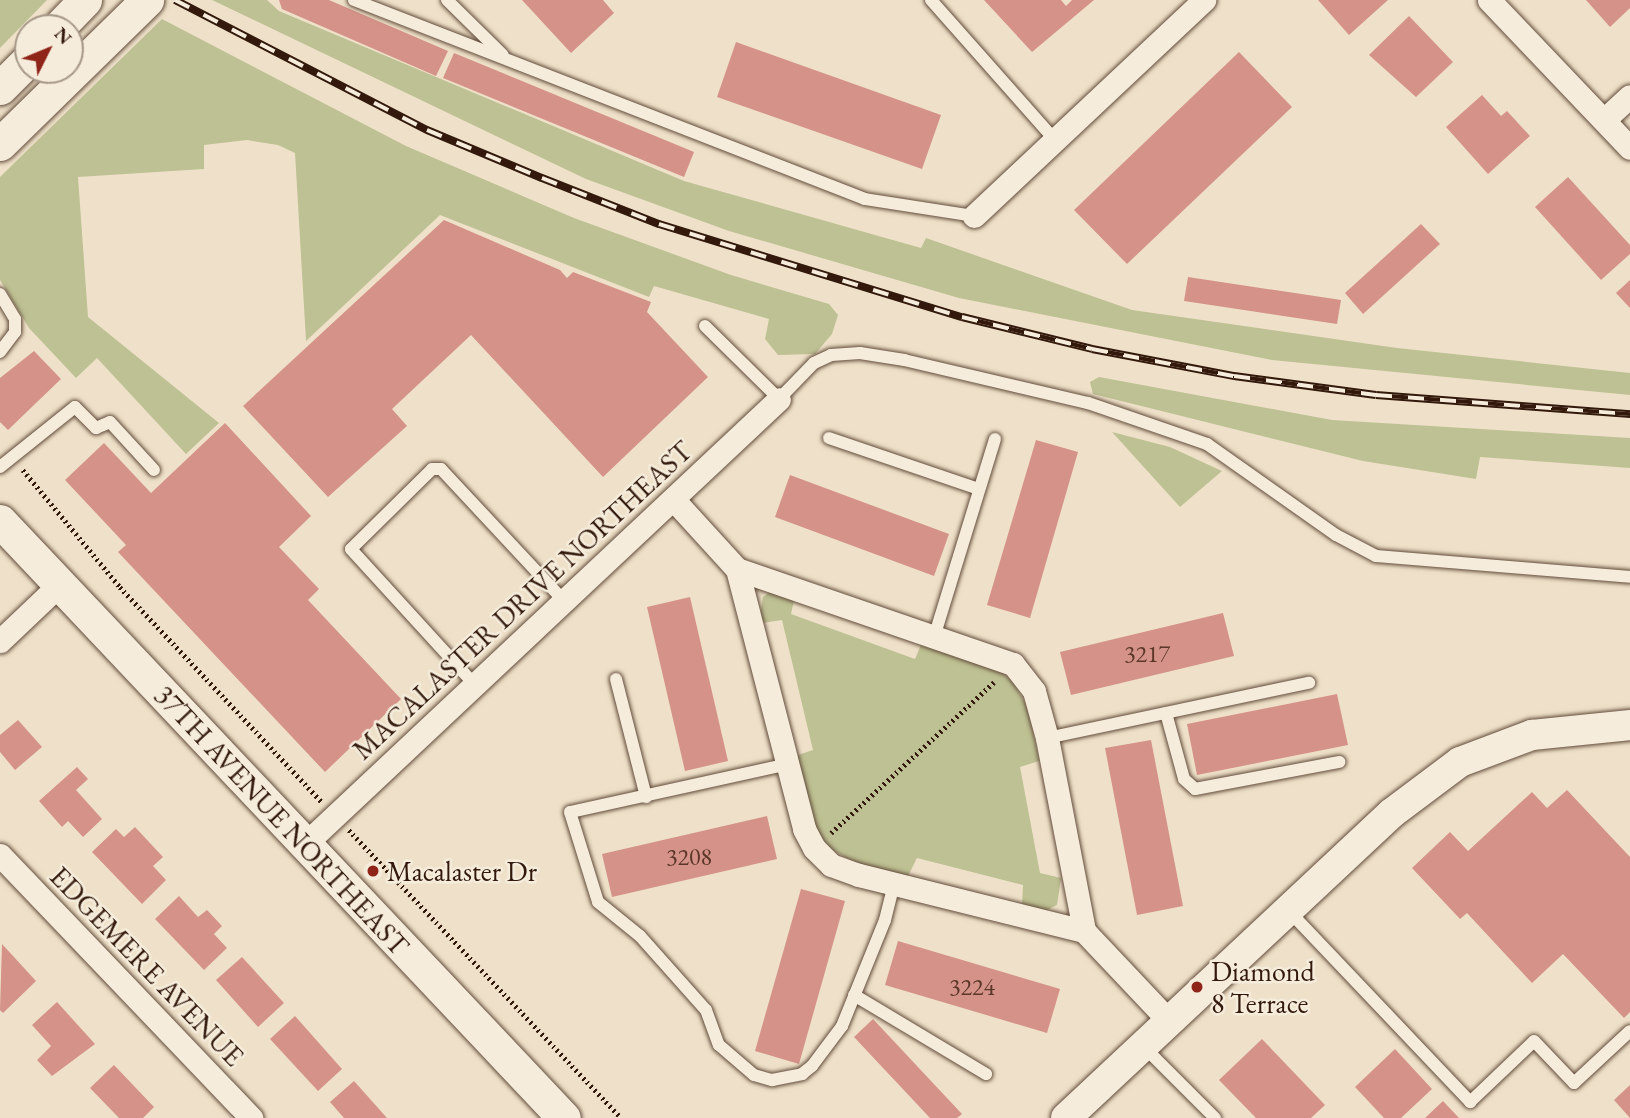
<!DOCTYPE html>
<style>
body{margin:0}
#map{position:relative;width:1630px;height:1118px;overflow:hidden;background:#efe1c9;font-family:"EB Garamond",serif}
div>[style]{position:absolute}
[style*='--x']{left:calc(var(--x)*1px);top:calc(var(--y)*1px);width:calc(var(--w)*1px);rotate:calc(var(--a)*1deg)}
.green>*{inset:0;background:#bec193}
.building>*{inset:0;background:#d59289}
.path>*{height:4.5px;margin-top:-2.25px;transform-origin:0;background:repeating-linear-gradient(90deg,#32190b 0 2px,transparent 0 5.5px)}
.roads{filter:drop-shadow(0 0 2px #614b3a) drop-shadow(0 0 2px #614b3a)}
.service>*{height:12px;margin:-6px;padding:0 6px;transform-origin:6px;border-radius:6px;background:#f5ecdc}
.minor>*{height:23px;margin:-11.5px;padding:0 11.5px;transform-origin:11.5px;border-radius:11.5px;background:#f5ecdc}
.tertiary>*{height:30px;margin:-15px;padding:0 15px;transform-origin:15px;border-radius:15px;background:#f5ecdc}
.secondary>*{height:33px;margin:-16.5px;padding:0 16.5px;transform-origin:16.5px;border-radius:16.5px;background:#f5ecdc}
.rail>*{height:8px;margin-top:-4px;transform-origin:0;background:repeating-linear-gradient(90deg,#f5ecdc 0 16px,#32190b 0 32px);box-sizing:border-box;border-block:2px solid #32190b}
.dots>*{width:19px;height:19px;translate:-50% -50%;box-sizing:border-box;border:4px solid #f5ecdc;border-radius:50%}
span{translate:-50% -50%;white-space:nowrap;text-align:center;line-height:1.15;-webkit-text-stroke:5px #f5ecdc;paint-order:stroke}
.number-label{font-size:24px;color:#5b372a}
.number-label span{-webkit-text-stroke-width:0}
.street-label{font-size:28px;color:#32190b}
.poi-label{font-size:28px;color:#32190b}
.left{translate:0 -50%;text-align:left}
.north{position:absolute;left:14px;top:14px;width:70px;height:70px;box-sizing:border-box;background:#f5ecdc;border:2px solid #a79888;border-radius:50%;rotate:47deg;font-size:19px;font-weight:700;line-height:28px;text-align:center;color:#32190b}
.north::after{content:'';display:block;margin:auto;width:24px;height:32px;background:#8f2418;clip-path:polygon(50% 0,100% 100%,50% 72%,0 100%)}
</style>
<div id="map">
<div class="green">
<div style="clip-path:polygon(0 0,47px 0,0 48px)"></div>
<div style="clip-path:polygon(212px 0,267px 0,279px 11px,684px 181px,921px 248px,926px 238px,1132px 310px,1397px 348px,1630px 373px,1630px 395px,1272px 360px,959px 298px,729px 231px,586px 179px)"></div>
<div style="clip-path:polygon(162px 19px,406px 146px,574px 218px,731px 275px,829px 304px,838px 315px,832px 334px,815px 354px,778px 355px,765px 339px,769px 319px,654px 286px,649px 297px,440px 215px,306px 341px,295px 153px,278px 145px,247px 140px,204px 145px,204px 169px,78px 177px,88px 317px,219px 423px,186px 454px,97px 358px,76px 378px,29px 328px,0 280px,0 177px)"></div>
<div style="clip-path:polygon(1099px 377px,1332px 420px,1630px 438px,1630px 468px,1480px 457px,1476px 479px,1363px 461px,1093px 394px,1090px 382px)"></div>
<div style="clip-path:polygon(1112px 432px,1170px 447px,1222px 471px,1180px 507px)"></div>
<div style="clip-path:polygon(776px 588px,795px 596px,791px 614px,915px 659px,923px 640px,993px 665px,1013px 682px,1028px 708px,1039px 761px,1020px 767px,1040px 873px,1061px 878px,1057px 905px,1045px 911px,1022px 906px,1023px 885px,917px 858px,907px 878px,852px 861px,831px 849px,815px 828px,795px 756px,813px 750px,782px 620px,762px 623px,760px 617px,763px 597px)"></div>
</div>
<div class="building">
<div style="clip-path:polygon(279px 0,329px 0,448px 51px,436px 76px,282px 9px)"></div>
<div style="clip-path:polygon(522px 0,603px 0,614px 13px,571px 53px)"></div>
<div style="clip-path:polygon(984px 0,1061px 0,1066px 6px,1072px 0,1094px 0,1032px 52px)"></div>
<div style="clip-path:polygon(1318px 0,1388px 0,1349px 35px)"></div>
<div style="clip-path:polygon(1586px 0,1630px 0,1630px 8px,1610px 27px)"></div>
<div style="clip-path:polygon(1409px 16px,1453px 62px,1416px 97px,1369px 55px)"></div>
<div style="clip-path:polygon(736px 42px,941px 115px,922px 169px,717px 97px)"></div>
<div style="clip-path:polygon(1239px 52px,1292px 107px,1127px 264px,1074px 210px)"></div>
<div style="clip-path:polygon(454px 53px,694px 152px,684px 177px,443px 78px)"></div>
<div style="clip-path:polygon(1482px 95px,1501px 116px,1507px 111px,1530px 136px,1488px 174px,1446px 127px)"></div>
<div style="clip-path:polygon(1568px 177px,1630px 245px,1630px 254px,1601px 280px,1535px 207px)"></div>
<div style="clip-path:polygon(444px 220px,560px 270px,567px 278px,573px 272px,651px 302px,647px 312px,708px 377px,603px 477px,471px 335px,392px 409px,407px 426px,328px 497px,243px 406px)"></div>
<div style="clip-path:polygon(1421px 224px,1440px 244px,1363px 314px,1345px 293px)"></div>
<div style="clip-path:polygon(1188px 277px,1341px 300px,1337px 324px,1184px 301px)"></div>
<div style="clip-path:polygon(1630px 280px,1630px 308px,1616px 293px)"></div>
<div style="clip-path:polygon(34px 351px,61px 379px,8px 430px,0 422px,0 378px)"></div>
<div style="clip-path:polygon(225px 423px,311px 516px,279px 547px,319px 589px,308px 600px,401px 699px,325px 772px,118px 552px,126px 545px,65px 480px,104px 443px,151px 493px)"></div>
<div style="clip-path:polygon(1036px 440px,1078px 452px,1030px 618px,987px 605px)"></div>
<div style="clip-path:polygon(790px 475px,949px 534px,934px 576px,775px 517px)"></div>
<div style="clip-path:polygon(690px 597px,728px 761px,685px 771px,647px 607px)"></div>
<div style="clip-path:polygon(1223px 613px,1234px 656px,1071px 695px,1060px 652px)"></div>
<div style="clip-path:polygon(1337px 694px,1348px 745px,1197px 775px,1187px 724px)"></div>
<div style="clip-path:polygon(18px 720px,42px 747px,15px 770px,0 752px,0 735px)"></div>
<div style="clip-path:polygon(1151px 740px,1183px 906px,1137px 915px,1105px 748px)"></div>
<div style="clip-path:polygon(77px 767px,88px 779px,76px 790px,102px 819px,83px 837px,68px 821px,62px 827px,39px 801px)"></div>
<div style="clip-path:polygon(1567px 790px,1630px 857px,1630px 1012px,1624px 1018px,1563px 954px,1532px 983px,1467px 913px,1460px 919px,1412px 868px,1450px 832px,1468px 851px,1532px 792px,1547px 808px)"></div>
<div style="clip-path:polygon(767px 816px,777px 859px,612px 897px,602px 854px)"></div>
<div style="clip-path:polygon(135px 827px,163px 857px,153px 866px,166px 880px,142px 904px,92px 852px,116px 829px,124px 837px)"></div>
<div style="clip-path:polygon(801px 889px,845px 901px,799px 1064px,755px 1051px)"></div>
<div style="clip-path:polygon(179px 896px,198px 917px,207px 910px,222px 926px,214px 934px,227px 948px,204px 970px,155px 919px)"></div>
<div style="clip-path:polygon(898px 941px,1060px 989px,1047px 1033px,885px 985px)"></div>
<div style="clip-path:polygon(2px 944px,36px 981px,3px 1013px,0 1010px)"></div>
<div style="clip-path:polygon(242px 957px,284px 1003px,258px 1027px,216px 980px)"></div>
<div style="clip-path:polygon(57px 1002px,95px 1044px,52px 1076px,37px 1060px,51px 1046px,32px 1025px)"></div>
<div style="clip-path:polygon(295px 1016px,342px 1069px,318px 1091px,270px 1039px)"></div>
<div style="clip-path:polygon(873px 1019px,962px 1114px,957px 1118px,930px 1118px,854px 1037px)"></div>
<div style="clip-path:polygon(1262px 1039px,1325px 1105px,1311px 1118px,1256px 1118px,1219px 1080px)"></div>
<div style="clip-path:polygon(1395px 1049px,1432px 1089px,1401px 1118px,1384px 1118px,1355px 1087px)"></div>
<div style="clip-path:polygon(114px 1065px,154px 1107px,143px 1118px,119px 1118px,90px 1088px)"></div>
<div style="clip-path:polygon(354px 1081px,387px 1118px,344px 1118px,330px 1102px)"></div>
<div style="clip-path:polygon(1630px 1085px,1630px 1118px,1614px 1100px)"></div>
<div style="clip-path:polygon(1443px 1101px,1459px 1118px,1425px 1118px)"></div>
</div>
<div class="path">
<div style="--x:23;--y:470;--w:152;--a:50.3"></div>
<div style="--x:120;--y:587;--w:294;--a:46.8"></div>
<div style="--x:349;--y:830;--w:396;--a:46.6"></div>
<div style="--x:831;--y:833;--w:222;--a:-42.8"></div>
</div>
<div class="roads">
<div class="service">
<div style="--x:354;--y:0;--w:548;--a:21.28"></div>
<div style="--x:865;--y:199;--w:110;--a:8.9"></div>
<div style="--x:447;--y:0;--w:78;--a:44.5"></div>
<div style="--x:931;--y:0;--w:187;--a:48.5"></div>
<div style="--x:0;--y:294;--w:29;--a:59"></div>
<div style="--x:15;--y:319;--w:13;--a:90"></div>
<div style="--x:15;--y:332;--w:25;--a:127"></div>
<div style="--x:705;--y:326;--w:104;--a:44.6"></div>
<div style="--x:779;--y:399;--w:50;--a:-45.8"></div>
<div style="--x:814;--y:363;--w:19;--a:-25"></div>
<div style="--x:831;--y:355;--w:29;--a:-4"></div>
<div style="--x:860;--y:353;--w:45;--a:9"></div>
<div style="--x:904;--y:360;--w:189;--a:13.2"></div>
<div style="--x:1088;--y:403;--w:126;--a:19"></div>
<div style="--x:1207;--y:444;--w:158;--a:35.2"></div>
<div style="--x:1336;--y:535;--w:45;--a:27.7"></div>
<div style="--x:1376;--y:556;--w:255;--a:4.7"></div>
<div style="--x:829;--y:438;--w:158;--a:18.8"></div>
<div style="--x:0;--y:467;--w:96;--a:-38.7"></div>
<div style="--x:75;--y:407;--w:30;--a:45"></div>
<div style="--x:96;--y:428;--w:15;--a:-23"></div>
<div style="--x:110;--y:422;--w:65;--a:47.5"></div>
<div style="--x:935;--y:634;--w:204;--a:-72.9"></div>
<div style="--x:616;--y:679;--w:122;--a:75.7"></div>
<div style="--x:475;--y:685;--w:184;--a:-132.4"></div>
<div style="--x:351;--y:549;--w:114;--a:-44.6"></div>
<div style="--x:432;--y:469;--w:9;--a:0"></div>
<div style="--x:441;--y:469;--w:180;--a:47"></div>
<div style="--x:1166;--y:713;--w:68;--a:74.7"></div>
<div style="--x:1184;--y:779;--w:15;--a:42"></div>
<div style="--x:1195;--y:789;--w:147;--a:-10.6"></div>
<div style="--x:1047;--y:738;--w:268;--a:-11.9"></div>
<div style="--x:789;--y:764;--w:224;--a:167.6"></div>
<div style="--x:570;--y:812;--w:94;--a:72.7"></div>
<div style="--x:598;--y:902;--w:54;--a:39"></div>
<div style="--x:640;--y:936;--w:99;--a:48.3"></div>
<div style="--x:706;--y:1010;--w:37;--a:70"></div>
<div style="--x:719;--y:1045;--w:46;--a:40.6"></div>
<div style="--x:754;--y:1075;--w:19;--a:16"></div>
<div style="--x:772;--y:1080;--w:31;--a:-11"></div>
<div style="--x:802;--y:1074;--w:13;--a:-39"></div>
<div style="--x:812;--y:1066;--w:50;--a:-53.1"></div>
<div style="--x:842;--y:1026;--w:114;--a:-67.9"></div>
<div style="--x:885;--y:920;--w:37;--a:-76"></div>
<div style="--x:1288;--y:910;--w:265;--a:46.5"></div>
<div style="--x:1470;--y:1102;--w:88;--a:-43.6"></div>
<div style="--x:1534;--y:1041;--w:58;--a:46.4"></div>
<div style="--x:1574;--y:1083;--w:76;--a:-42.9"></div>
<div style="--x:854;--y:995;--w:154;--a:30.9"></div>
<div style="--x:1143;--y:1046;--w:102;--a:45"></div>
</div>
<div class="minor">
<div style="--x:1489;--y:0;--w:204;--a:46.4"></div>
<div style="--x:1604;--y:120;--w:35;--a:-43"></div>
<div style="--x:974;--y:216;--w:316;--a:-43.2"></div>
<div style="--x:673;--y:499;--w:95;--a:47.6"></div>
<div style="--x:737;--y:569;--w:292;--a:19"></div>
<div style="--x:1013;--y:664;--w:34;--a:52"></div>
<div style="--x:1034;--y:691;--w:49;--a:74.5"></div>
<div style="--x:1047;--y:738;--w:197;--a:79.1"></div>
<div style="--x:737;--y:569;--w:268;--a:75.5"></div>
<div style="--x:804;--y:829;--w:21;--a:62"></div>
<div style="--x:814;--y:848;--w:24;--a:45"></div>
<div style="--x:831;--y:865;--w:30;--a:20"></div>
<div style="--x:859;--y:875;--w:232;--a:14"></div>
<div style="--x:1084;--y:931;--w:124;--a:46.6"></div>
<div style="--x:0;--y:641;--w:83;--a:-43.5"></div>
<div style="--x:305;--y:844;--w:650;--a:-43.19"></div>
<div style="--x:0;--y:855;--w:364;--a:46.3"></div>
</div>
<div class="tertiary">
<div style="--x:1066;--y:1118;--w:446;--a:-43.1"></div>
<div style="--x:1392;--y:813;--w:85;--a:-36.9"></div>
<div style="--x:1460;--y:762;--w:77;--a:-20.6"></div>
<div style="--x:1532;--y:735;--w:99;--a:-5.8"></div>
</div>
<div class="secondary">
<div style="--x:58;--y:28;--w:39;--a:-46"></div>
<div style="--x:0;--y:88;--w:40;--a:-45"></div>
<div style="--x:0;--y:144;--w:206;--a:-44.4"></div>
<div style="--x:0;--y:521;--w:821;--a:46.63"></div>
</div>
</div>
<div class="rail">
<div style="--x:175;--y:0;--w:284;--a:27.3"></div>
<div style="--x:427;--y:130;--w:125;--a:22.7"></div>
<div style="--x:542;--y:178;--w:126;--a:21.5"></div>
<div style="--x:659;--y:224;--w:317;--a:17.1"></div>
<div style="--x:962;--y:317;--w:134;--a:13.8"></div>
<div style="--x:1092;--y:349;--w:145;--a:10.8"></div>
<div style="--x:1234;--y:376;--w:143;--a:7.6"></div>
<div style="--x:1376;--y:395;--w:255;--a:4.3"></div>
</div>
<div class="dots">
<div style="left:373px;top:871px;background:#8f2418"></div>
<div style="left:1197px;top:987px;background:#8f2418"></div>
</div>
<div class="number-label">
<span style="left:1147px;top:654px">3217</span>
<span style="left:689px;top:857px">3208</span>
<span style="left:972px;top:987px">3224</span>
</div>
<div class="street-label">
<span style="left:522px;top:600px;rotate:-43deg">MACALASTER DRIVE NORTHEAST</span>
<span style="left:282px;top:820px;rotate:47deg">37TH AVENUE NORTHEAST</span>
<span style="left:147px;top:966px;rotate:46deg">EDGEMERE AVENUE</span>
</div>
<div class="poi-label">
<span class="left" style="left:387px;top:871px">Macalaster Dr</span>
<span class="left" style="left:1211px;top:987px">Diamond<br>8 Terrace</span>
</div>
<div class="north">N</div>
</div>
